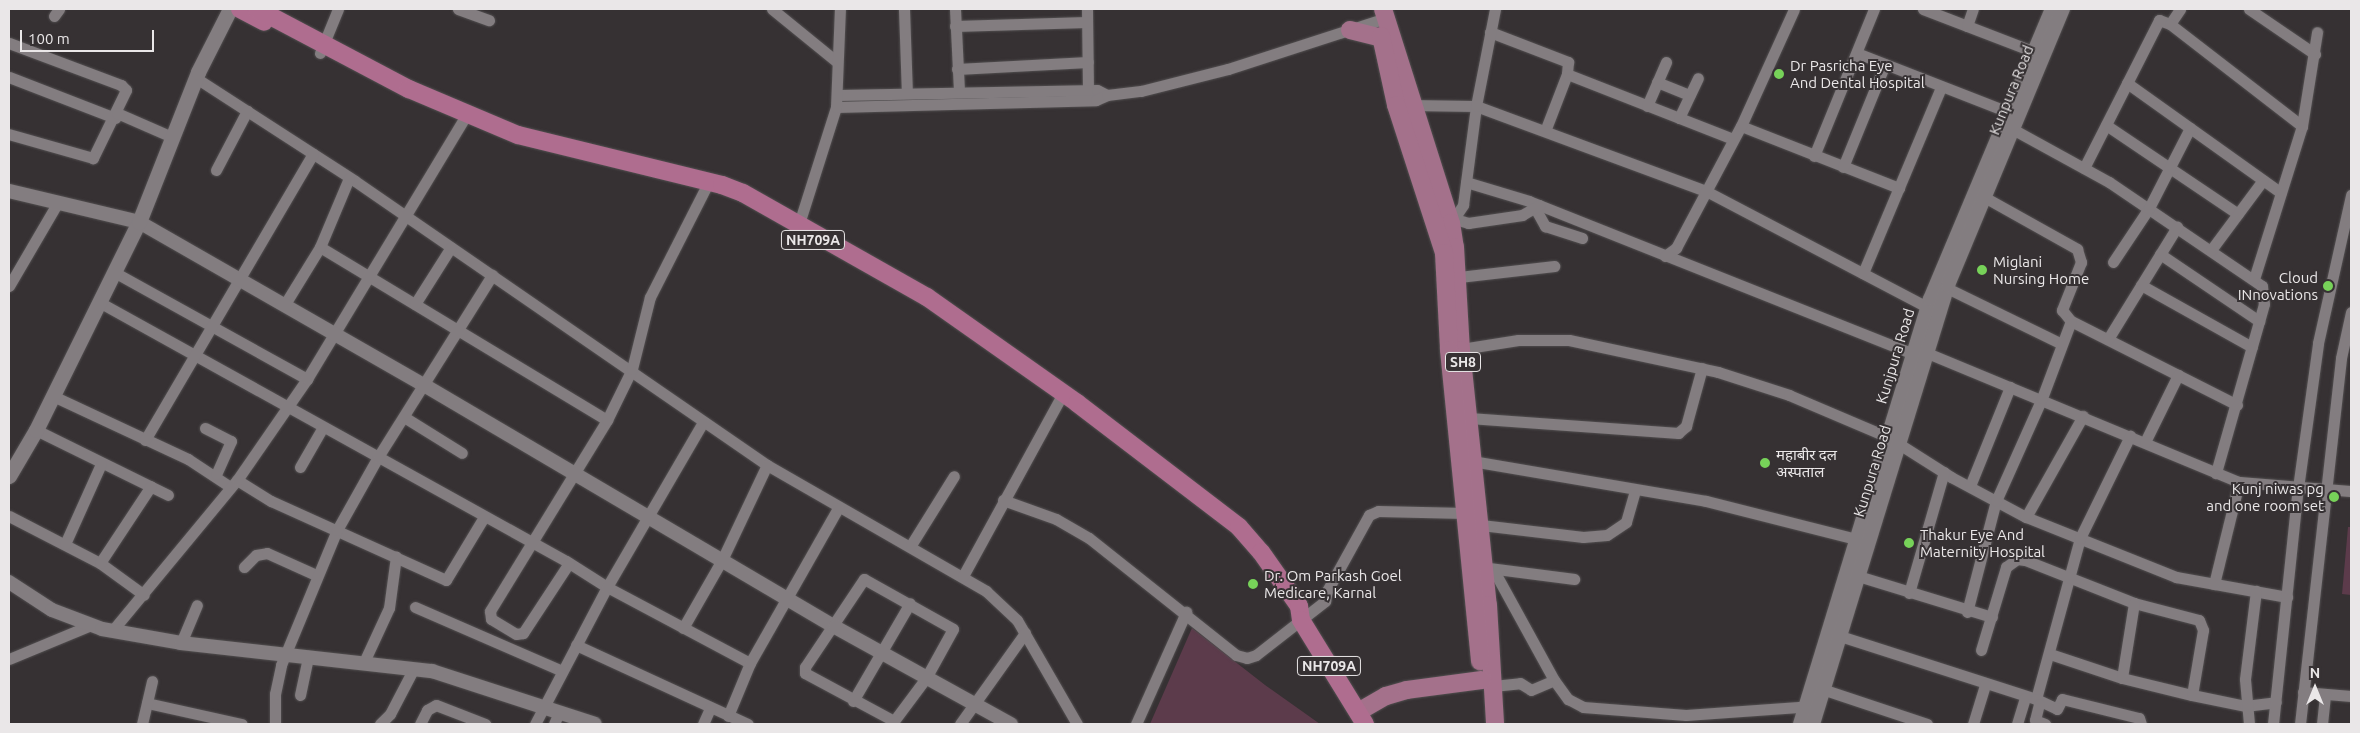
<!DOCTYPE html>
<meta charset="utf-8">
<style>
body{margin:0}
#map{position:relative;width:2360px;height:733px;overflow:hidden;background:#363133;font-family:Ubuntu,"Noto Sans Devanagari",sans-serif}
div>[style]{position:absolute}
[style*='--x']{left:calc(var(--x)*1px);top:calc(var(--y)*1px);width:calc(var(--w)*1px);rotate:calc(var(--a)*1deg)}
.green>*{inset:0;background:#5c3b4b}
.roads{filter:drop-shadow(0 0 1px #524f50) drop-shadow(0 0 1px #524f50)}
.minor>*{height:11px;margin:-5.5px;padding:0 5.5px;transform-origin:5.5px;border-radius:5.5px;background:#837d80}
.tertiary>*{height:14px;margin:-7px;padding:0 7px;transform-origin:7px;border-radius:7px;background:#837d80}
.secondary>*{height:15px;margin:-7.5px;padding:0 7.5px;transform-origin:7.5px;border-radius:7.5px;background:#837d80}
.primary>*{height:18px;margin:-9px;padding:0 9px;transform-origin:9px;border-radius:9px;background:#a4718b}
.trunk>*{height:18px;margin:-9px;padding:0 9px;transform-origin:9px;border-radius:9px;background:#af6d8f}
.dots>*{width:14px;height:14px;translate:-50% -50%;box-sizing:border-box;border:2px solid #363133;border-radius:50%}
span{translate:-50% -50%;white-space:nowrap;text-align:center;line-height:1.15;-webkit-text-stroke:4px #363133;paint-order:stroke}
.shield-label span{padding:1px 4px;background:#363133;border:1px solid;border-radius:4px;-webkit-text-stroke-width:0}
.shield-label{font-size:14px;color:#eae7e8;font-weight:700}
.poi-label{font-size:15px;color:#eae7e8}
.left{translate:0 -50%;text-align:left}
.right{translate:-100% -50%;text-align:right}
.street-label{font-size:15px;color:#eae7e8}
.frame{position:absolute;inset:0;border:10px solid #eae7e8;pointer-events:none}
.north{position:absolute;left:2290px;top:663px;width:50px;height:50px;-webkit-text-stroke:4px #363133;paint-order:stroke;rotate:0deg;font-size:14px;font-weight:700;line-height:20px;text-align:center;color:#eae7e8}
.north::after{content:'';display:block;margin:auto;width:18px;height:22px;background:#eae7e8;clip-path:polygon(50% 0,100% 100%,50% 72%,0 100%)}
.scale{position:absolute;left:20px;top:30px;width:134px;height:22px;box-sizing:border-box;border:2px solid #eae7e8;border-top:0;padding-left:6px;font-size:15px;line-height:18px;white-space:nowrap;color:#eae7e8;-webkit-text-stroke:4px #363133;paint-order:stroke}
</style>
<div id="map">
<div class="green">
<div style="clip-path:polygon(2348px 527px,2351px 527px,2351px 595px,2342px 594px)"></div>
<div style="clip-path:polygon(1192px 628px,1265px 685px,1320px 724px,1150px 724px)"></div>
</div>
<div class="roads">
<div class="minor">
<div style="--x:458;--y:9;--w:33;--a:20"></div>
<div style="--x:772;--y:9;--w:84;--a:39.2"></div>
<div style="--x:904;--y:9;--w:84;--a:88"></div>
<div style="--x:955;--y:9;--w:83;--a:87.2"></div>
<div style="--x:1087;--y:9;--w:81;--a:89.3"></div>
<div style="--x:1923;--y:9;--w:125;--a:21"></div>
<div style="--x:2249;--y:9;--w:80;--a:34.3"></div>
<div style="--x:54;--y:16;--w:9;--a:-54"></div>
<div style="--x:2170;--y:24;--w:18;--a:-56"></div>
<div style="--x:955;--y:26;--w:132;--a:-1.7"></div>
<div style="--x:1967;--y:26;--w:18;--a:-71"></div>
<div style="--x:1490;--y:32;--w:84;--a:21"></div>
<div style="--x:1568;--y:62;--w:12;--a:95"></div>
<div style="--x:1567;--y:74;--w:61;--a:111.1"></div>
<div style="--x:9;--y:43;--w:120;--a:20.6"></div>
<div style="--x:121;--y:85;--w:7;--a:45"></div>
<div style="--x:126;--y:90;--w:76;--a:115.9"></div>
<div style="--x:93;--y:158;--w:87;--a:-164.1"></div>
<div style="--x:320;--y:53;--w:48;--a:-67.8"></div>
<div style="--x:1857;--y:53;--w:171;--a:21.3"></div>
<div style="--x:957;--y:69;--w:131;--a:-3.1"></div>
<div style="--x:1567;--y:74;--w:178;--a:21.4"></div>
<div style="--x:9;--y:77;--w:114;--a:21.1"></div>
<div style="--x:196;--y:78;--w:189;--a:32.9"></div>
<div style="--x:355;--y:181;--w:500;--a:34.58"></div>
<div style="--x:767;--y:465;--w:253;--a:29.9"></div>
<div style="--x:986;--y:591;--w:42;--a:43.1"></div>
<div style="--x:1017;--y:620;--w:120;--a:60"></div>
<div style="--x:1657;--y:82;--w:35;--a:22"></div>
<div style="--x:2127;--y:83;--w:189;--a:35.5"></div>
<div style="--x:838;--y:95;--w:259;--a:-1.1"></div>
<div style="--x:1097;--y:90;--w:11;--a:27"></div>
<div style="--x:1408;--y:105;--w:68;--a:0.8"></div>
<div style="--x:1476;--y:106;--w:245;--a:20.3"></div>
<div style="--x:1706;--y:191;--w:259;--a:27.7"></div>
<div style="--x:1647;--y:106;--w:48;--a:-66.6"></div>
<div style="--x:836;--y:107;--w:260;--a:-1.5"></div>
<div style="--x:1096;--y:100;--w:12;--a:-24"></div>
<div style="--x:1107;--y:95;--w:34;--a:-7"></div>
<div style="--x:1141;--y:91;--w:90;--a:-14.2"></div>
<div style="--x:1228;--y:69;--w:166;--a:-17.9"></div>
<div style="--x:117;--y:113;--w:60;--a:23.6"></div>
<div style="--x:1679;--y:118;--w:44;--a:-64.6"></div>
<div style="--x:2106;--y:125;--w:159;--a:34"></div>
<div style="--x:1741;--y:126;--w:170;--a:21.4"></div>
<div style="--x:2007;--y:126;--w:116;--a:28.8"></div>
<div style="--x:2109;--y:182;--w:185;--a:34.2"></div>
<div style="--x:2262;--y:286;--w:18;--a:84"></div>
<div style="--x:2264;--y:304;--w:176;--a:105.9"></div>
<div style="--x:1814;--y:156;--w:159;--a:-67.8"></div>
<div style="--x:1843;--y:167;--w:111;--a:-67.8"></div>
<div style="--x:2084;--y:168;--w:166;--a:-63.1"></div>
<div style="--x:2159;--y:20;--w:12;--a:20"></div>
<div style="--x:2170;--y:24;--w:167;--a:37.7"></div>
<div style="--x:216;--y:170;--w:67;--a:-62.3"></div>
<div style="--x:1466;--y:182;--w:66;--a:16.8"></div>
<div style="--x:1529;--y:201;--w:413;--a:21.7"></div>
<div style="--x:1977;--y:193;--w:115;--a:29.2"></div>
<div style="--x:2077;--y:249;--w:14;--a:73"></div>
<div style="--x:2081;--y:262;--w:52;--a:111.6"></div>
<div style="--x:2062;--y:310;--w:14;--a:51"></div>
<div style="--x:2071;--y:321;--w:186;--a:26.8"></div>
<div style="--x:1535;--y:208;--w:21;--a:61"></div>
<div style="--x:1545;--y:226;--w:39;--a:18"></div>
<div style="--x:1455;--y:219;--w:14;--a:17"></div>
<div style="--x:1468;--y:223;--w:55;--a:-8.4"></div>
<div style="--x:1522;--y:215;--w:20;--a:-30"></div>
<div style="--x:1451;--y:223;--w:22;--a:-56"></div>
<div style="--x:1463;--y:205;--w:100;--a:-82.5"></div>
<div style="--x:1476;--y:106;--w:99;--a:-78.9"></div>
<div style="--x:797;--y:230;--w:129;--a:-72.4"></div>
<div style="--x:836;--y:107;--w:98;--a:-87.7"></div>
<div style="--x:320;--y:247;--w:335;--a:31.1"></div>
<div style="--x:2211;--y:250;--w:87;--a:-53.4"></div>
<div style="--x:2160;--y:254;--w:120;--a:34.1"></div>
<div style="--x:1665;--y:256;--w:14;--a:-36"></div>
<div style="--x:1676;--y:248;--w:138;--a:-62"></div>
<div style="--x:1741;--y:126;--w:128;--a:-65.6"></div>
<div style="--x:2113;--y:262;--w:65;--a:-56.3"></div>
<div style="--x:2149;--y:208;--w:90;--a:-62.9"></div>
<div style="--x:114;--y:272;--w:221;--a:29"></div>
<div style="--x:1863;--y:273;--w:202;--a:-67.2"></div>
<div style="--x:1459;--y:277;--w:96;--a:-6.6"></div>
<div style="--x:2254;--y:279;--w:160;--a:-72.6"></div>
<div style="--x:2302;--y:126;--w:95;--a:-80.9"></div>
<div style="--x:2141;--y:285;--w:127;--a:29.2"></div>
<div style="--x:9;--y:286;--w:97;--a:-59.7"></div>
<div style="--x:1947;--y:288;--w:126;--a:26"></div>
<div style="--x:99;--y:302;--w:534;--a:29.01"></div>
<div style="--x:566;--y:561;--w:49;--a:32.4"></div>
<div style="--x:607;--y:587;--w:162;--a:28"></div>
<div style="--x:285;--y:304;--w:67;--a:-58.4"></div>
<div style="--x:320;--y:247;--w:75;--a:-67.2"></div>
<div style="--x:415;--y:304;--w:67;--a:-57.7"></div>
<div style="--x:2108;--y:339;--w:132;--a:-58.4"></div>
<div style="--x:1455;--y:350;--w:64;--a:-9"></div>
<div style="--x:1518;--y:340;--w:51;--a:0"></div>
<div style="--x:1569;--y:340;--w:152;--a:12.1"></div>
<div style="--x:1718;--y:372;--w:75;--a:17.9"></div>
<div style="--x:1789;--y:395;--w:108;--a:23"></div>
<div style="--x:1888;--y:437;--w:75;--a:32.4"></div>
<div style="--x:1951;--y:477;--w:85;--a:28.1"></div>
<div style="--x:2026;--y:517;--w:162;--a:21.8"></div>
<div style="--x:2176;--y:577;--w:113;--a:10.2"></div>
<div style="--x:1920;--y:350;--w:345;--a:22.5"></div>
<div style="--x:2239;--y:482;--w:112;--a:4.6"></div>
<div style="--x:53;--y:396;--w:149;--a:25"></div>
<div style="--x:188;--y:459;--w:49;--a:33.4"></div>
<div style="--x:404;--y:417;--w:68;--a:31.8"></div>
<div style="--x:1469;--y:418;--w:210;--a:4.1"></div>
<div style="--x:1678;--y:433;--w:11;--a:-41"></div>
<div style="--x:1686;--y:426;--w:60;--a:-74.6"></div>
<div style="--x:205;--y:428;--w:29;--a:27"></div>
<div style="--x:231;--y:441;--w:36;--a:114"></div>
<div style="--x:36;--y:430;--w:147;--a:26.2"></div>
<div style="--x:145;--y:440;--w:332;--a:-59.6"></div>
<div style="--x:2145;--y:442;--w:75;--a:-63.8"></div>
<div style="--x:1472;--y:461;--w:237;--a:9.7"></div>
<div style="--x:1706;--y:501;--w:163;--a:14.2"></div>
<div style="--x:300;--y:467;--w:46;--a:-60.1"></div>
<div style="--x:237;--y:480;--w:40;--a:32"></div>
<div style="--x:271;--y:501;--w:192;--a:24.3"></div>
<div style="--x:446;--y:580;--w:74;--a:-58.9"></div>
<div style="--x:1970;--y:486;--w:107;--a:-68"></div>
<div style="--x:1003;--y:500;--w:56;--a:19.7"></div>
<div style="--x:1056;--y:519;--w:38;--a:30"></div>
<div style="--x:1089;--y:538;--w:188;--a:38.5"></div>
<div style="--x:1236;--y:655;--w:11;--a:15"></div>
<div style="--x:1247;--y:658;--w:9;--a:-18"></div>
<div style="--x:1256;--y:655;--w:88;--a:-38"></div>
<div style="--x:1325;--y:601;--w:10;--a:-79"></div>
<div style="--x:1327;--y:591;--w:87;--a:-61.1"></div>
<div style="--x:1369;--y:515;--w:10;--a:-24"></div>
<div style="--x:1378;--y:511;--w:87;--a:1.3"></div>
<div style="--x:9;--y:516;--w:102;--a:27.3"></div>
<div style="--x:100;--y:563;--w:54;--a:36"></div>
<div style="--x:2026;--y:517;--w:116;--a:-60.6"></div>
<div style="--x:1481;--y:525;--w:103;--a:6.7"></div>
<div style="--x:1583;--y:537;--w:24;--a:-5"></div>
<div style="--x:1607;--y:535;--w:23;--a:-34"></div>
<div style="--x:1626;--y:522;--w:33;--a:-74"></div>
<div style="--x:65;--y:544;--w:88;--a:-65.8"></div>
<div style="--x:911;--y:545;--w:81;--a:-58.1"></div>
<div style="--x:100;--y:563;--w:92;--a:-56.5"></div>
<div style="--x:569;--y:563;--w:84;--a:123.3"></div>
<div style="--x:523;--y:633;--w:7;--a:172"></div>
<div style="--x:516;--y:634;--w:29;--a:-149"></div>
<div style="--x:491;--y:619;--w:8;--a:-97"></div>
<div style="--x:490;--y:611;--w:224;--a:-58.5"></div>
<div style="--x:607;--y:420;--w:57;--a:-63.9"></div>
<div style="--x:632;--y:369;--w:74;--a:-76"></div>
<div style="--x:650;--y:297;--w:130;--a:-63"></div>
<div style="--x:244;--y:567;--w:17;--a:-45"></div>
<div style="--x:256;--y:555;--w:11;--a:-10"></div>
<div style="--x:267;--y:553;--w:54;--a:24.2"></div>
<div style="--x:1489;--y:568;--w:86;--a:7.4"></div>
<div style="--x:1493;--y:569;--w:127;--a:61.2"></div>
<div style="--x:1554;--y:680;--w:24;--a:54"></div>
<div style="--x:1568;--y:699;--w:17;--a:28"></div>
<div style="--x:1583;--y:707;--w:103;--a:4.4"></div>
<div style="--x:1686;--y:715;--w:127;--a:-4.1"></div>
<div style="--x:963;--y:576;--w:209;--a:-61.3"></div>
<div style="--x:1858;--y:576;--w:140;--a:17"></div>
<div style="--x:864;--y:579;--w:102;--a:29.3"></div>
<div style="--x:953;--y:629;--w:56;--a:118.9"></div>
<div style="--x:926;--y:678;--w:54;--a:126.7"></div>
<div style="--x:894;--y:721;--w:101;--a:-151.7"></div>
<div style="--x:805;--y:673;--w:6;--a:-90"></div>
<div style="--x:805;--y:667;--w:106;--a:-56.2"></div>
<div style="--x:2214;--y:584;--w:105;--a:-76.2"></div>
<div style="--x:1909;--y:593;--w:126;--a:-73.9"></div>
<div style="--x:415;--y:607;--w:160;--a:23.5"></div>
<div style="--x:1967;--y:612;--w:115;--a:-75.4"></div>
<div style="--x:1996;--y:501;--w:113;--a:-65.9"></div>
<div style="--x:2042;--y:398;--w:82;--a:-69.4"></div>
<div style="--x:683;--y:628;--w:78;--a:-60.2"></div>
<div style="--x:722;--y:560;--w:105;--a:-64.7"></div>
<div style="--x:112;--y:631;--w:196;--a:-50.4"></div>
<div style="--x:237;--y:480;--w:123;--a:-55.3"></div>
<div style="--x:307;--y:379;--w:308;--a:-58.9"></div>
<div style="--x:1840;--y:636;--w:206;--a:17.8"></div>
<div style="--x:2036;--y:699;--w:167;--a:-74.7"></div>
<div style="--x:2080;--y:538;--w:114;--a:-63.9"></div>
<div style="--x:181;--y:643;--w:41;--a:-67.2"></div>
<div style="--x:576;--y:645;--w:189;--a:24.7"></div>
<div style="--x:1981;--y:650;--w:87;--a:-73.2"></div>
<div style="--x:2006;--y:567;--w:14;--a:-36"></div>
<div style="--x:2017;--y:559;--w:8;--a:7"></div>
<div style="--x:2025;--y:560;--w:117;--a:21.5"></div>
<div style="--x:2134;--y:603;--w:67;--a:14.7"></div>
<div style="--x:2199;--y:620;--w:11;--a:68"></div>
<div style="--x:2203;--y:630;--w:66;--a:99.6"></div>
<div style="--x:2050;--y:654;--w:76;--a:18.4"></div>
<div style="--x:2122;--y:678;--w:72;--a:13.7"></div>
<div style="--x:2192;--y:695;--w:54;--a:11.7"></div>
<div style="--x:2245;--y:706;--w:31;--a:-7"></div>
<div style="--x:9;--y:659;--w:89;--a:-22.5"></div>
<div style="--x:364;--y:662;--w:60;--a:-65.2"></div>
<div style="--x:389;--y:608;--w:52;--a:-82.3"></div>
<div style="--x:2122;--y:678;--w:76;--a:-80.9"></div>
<div style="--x:1493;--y:686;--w:27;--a:-6"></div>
<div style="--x:1520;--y:683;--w:13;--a:32"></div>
<div style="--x:1531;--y:690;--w:25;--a:-23"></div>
<div style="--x:1816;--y:687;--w:117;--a:18.4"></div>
<div style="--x:2303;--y:692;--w:48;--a:4.8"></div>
<div style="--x:300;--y:695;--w:40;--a:-78"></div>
<div style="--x:2036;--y:699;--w:23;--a:25"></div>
<div style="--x:2057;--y:709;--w:11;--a:-63"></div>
<div style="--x:2062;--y:699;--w:79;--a:13.9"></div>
<div style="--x:2139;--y:718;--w:6;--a:72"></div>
<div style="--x:853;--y:701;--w:113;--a:-59.8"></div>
<div style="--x:147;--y:703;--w:97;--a:12.5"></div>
<div style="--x:2039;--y:704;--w:16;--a:104"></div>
<div style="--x:2035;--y:720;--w:11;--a:22"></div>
<div style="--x:728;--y:716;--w:57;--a:-67.5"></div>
<div style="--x:750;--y:663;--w:178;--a:-60.4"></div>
<div style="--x:142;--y:724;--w:44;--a:-76.9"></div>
<div style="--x:275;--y:724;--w:30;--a:-90"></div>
<div style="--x:275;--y:694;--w:30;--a:-78"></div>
<div style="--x:281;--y:665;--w:146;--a:-67.5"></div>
<div style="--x:337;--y:530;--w:84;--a:-60.7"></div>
<div style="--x:378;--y:457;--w:215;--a:-57.9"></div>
<div style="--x:380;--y:724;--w:14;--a:-45"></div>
<div style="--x:390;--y:714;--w:52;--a:-62.4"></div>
<div style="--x:420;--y:724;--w:16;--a:-63"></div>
<div style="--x:427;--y:710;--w:10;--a:-29"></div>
<div style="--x:436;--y:705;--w:53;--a:21.2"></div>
<div style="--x:535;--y:724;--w:155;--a:-62.3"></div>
<div style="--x:607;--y:587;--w:191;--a:-59.8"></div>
<div style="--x:554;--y:724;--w:13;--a:-67"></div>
<div style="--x:703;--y:724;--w:17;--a:-66"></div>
<div style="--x:960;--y:724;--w:112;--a:-54.5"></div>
<div style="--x:1136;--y:724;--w:123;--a:-65.9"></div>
<div style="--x:1973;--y:724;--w:41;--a:-72.9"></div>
<div style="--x:2017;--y:724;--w:27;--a:-73"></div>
<div style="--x:2249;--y:724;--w:45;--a:-95.1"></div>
<div style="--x:2245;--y:679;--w:89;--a:-82.9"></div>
<div style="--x:2273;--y:724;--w:237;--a:-84"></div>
<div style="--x:2298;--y:488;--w:146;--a:-82.1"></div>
<div style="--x:2318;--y:343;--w:152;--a:-77.4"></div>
<div style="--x:2300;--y:724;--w:368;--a:-83.6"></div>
<div style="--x:2341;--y:358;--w:47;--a:-77.7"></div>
<div style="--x:2322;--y:724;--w:30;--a:-84"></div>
</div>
<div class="tertiary">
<div style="--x:9;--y:191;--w:134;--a:13.4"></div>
<div style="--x:139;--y:222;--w:328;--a:29.8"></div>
<div style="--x:424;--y:385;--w:477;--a:30.5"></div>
<div style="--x:835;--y:627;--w:201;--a:28.9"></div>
<div style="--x:9;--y:582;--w:51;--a:33.1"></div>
<div style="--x:52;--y:610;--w:53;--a:20.8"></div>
<div style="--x:102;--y:629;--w:80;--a:10"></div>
<div style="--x:181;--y:643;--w:253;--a:6.4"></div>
<div style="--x:432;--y:671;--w:171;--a:18"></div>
<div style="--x:1800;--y:724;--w:444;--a:-73"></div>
<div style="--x:1930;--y:299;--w:315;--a:-67.2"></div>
<div style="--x:1813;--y:724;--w:459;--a:-72.9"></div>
<div style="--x:1948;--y:285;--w:299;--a:-67.4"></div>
</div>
<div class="secondary">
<div style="--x:9;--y:476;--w:53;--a:-59.6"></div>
<div style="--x:36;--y:430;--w:232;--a:-63.7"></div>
<div style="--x:139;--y:222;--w:161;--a:-68.5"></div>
<div style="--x:198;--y:72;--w:71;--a:-63.1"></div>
</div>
<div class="primary">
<div style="--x:1383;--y:9;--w:225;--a:72.4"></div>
<div style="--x:1451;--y:223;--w:24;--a:81"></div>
<div style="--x:1455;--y:247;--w:103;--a:86.7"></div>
<div style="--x:1461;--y:350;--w:256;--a:84"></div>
<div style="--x:1488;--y:605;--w:119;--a:86.6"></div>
<div style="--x:1350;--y:30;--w:32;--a:14"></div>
<div style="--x:1381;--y:36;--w:71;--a:77.7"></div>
<div style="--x:1396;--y:105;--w:156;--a:72"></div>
<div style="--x:1444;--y:253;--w:97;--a:87"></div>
<div style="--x:1449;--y:350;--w:313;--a:84.3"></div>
<div style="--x:1358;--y:712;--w:32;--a:-30"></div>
<div style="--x:1386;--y:696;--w:22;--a:-16"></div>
<div style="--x:1407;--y:690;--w:76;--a:-7.6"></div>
</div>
<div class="trunk">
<div style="--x:240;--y:9;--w:27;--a:28"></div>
<div style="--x:257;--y:9;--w:172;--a:27.8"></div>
<div style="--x:409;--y:89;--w:118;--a:22.9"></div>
<div style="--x:518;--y:135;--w:210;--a:13.8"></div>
<div style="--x:722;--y:185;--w:22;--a:21"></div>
<div style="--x:743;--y:193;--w:211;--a:29.5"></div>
<div style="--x:927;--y:297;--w:184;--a:35.2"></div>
<div style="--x:1077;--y:403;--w:204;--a:37.4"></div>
<div style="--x:1239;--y:527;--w:33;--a:49"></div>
<div style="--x:1261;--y:552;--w:66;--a:54.9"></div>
<div style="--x:1299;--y:606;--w:14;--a:82"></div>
<div style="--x:1301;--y:620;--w:122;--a:58.4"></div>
</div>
</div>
<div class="dots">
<div style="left:1779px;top:74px;background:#77d259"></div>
<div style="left:1982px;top:270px;background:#77d259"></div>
<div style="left:2328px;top:286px;background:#77d259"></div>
<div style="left:1765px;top:463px;background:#77d259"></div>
<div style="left:2334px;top:497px;background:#77d259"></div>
<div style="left:1909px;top:543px;background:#77d259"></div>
<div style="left:1253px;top:584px;background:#77d259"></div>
</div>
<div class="shield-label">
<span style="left:813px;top:240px">NH709A</span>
<span style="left:1463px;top:362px">SH8</span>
<span style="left:1329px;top:666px">NH709A</span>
</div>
<div class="poi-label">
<span class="left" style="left:1790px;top:74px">Dr Pasricha Eye<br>And Dental Hospital</span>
<span class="left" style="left:1993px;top:270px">Miglani<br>Nursing Home</span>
<span class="right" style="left:2318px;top:286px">Cloud<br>INnovations</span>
<span class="left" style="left:1776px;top:463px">महाबीर दल<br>अस्पताल</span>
<span class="right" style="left:2324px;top:497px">Kunj niwas pg<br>and one room set</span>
<span class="left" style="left:1920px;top:543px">Thakur Eye And<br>Maternity Hospital</span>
<span class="left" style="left:1264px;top:584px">Dr. Om Parkash Goel<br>Medicare, Karnal</span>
</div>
<div class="street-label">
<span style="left:2011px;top:90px;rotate:-68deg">Kunpura Road</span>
<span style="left:1895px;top:356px;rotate:-73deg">Kunjpura Road</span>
<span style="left:1872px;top:471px;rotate:-73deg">Kunpura Road</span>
</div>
<div class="frame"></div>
<div class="north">N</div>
<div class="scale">100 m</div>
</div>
